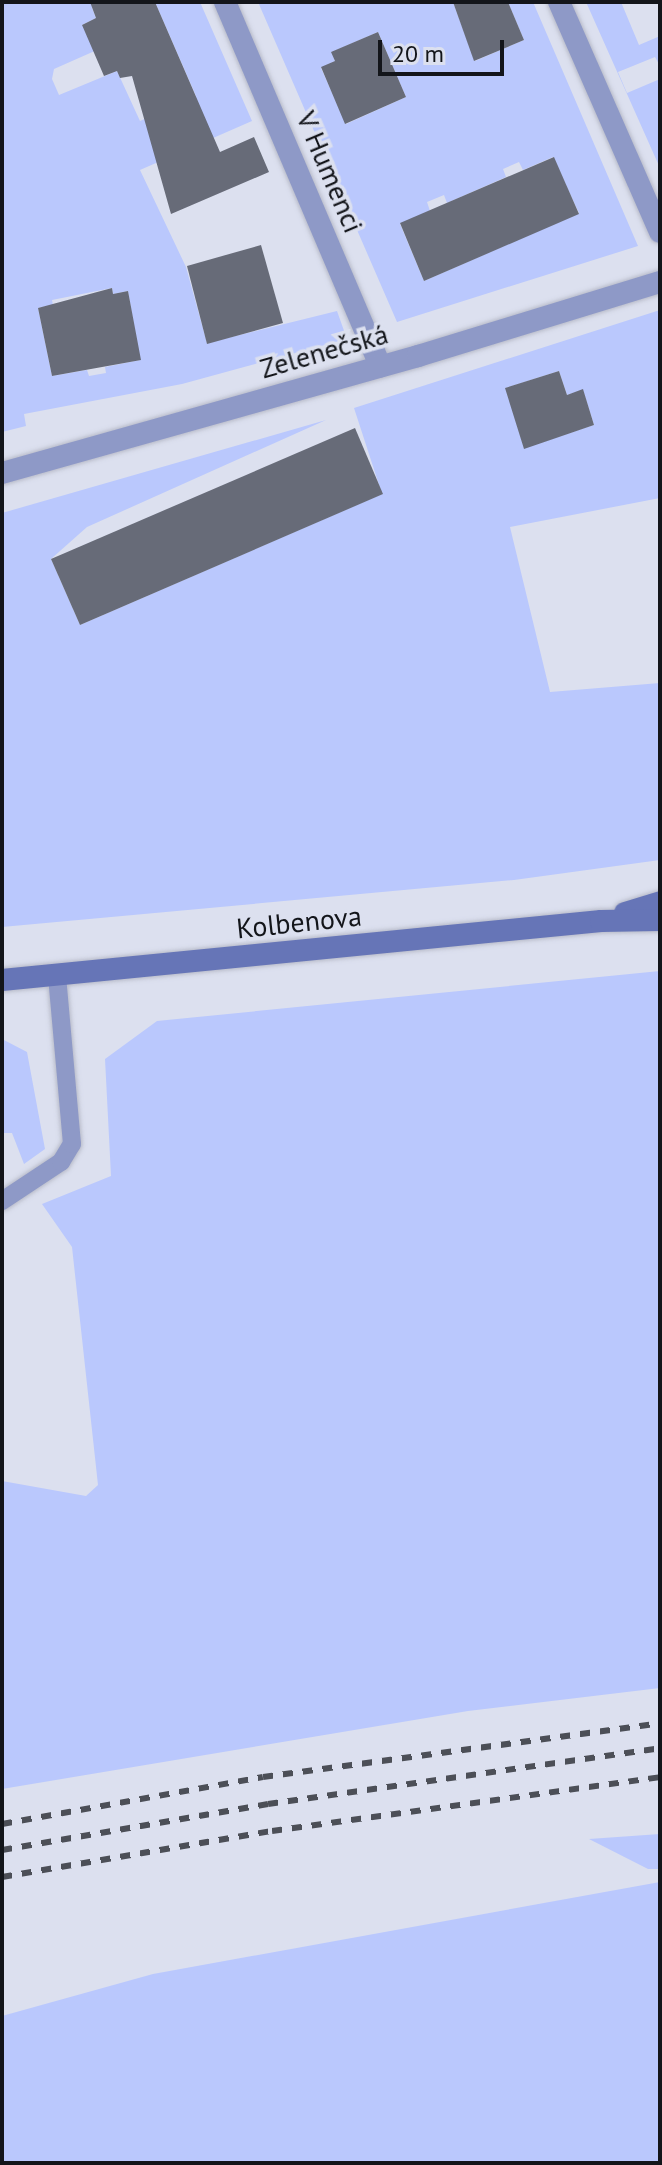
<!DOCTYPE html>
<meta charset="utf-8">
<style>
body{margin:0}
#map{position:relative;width:662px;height:2165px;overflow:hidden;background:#dce0ef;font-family:"PT Sans",sans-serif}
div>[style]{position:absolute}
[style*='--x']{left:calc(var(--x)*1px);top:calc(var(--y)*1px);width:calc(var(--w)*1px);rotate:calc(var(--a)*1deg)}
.green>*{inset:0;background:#bac8fd}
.building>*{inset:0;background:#676b78}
.roads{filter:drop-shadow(0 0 2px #b8bbc9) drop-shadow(0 0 2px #b8bbc9)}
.service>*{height:18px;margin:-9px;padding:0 9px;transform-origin:9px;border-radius:9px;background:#8e99c7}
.minor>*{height:22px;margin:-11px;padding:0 11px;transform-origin:11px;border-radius:11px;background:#8e99c7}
.secondary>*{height:22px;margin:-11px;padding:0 11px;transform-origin:11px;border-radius:11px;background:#6675b7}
.rail>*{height:6px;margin-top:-3px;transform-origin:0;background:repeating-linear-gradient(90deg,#4c4f57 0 10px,transparent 0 20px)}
span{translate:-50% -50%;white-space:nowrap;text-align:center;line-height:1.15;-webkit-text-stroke:7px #dce0ef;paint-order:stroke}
.street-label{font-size:28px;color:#13151a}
.frame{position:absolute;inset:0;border:4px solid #13151a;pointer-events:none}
.scale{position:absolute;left:378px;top:40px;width:126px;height:36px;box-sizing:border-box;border:4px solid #13151a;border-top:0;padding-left:10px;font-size:24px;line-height:28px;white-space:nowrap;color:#13151a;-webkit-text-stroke:6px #dce0ef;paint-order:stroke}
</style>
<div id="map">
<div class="green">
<div style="clip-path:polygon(evenodd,2px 2px,98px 2px,92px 8px,96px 18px,82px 25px,106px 46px,54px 69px,52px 79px,59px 95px,117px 71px,140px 121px,196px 96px,155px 2px,200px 2px,252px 121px,140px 170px,186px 267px,207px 343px,337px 311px,347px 339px,182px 384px,24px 414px,26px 426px,2px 432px,2px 2px,112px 288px,113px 294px,128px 291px,140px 360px,105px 367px,106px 373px,89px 376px,87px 370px,52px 376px,38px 308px,53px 305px,52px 300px,112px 288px)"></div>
<div style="clip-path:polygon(evenodd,258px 2px,453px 2px,475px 61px,524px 40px,508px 2px,533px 2px,638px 246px,397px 322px,258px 2px,378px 32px,406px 97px,346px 124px,321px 68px,335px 61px,332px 52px,378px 32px,258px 2px,553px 157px,579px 213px,424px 281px,400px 224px,430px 211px,427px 202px,444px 195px,447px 203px,506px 177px,503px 169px,519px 162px,523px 170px,553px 157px)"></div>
<div style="clip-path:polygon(586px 2px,621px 2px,639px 45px,660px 36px,660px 66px,655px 57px,618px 72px,627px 93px,660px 79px,660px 168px)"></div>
<div style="clip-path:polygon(evenodd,660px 310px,660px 498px,510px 527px,550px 692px,660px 683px,660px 860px,514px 880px,2px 927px,2px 513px,326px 420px,87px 527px,51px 559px,80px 625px,382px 494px,354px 408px,660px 310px,559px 371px,567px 395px,583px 390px,594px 425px,524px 448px,506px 388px,559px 371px)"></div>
<div style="clip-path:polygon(660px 971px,660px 1688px,468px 1711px,2px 1789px,2px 1481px,86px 1496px,98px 1485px,72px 1247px,42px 1204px,111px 1176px,105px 1059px,157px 1021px)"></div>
<div style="clip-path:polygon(2px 1039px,27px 1052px,45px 1149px,24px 1164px,12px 1133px,2px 1133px)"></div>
<div style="clip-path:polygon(660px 1834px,660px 1869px,648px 1869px,589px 1839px)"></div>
<div style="clip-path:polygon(660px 1882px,660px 2163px,2px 2163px,2px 2016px,153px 1974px)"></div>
</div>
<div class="building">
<div style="clip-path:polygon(90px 2px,155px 2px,220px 152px,254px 137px,269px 172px,171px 214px,132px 76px,120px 78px,117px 71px,104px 76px,82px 25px,96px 18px)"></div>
<div style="clip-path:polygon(453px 2px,508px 2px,524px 40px,474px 61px)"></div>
<div style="clip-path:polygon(378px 32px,406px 97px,345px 124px,321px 67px,335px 61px,331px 52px)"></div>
<div style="clip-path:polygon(554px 157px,579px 214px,424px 281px,400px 223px)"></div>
<div style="clip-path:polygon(261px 245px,283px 323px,207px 344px,187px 266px)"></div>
<div style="clip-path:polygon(112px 288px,113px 294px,128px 291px,141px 360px,52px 376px,38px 308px)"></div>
<div style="clip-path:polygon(559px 371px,567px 395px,583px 389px,594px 425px,524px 449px,505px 388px)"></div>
<div style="clip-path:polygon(355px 428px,383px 494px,80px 625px,51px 559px)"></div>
</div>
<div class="roads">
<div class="service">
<div style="--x:2;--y:1201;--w:71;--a:-33.5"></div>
<div style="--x:61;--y:1162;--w:21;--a:-59"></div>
<div style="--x:72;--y:1144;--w:170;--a:-95.1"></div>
</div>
<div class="minor">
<div style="--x:225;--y:2;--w:396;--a:66.9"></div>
<div style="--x:559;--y:2;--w:251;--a:66.3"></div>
<div style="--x:2;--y:473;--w:432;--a:-15.7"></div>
<div style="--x:418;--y:356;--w:253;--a:-17"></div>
</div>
<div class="secondary">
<div style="--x:625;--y:913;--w:37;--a:-17"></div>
<div style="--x:2;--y:980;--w:602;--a:-5.63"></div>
<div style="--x:601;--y:921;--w:59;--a:-1"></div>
</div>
</div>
<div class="rail">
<div style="--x:2;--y:1824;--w:265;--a:-10.2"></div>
<div style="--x:263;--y:1777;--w:401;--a:-7.7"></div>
<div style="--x:2;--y:1850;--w:270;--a:-9.8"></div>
<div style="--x:268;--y:1804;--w:396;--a:-8.1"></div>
<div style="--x:2;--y:1877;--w:274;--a:-9.7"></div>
<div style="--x:272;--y:1831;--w:392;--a:-7.9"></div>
</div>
<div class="street-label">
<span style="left:330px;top:172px;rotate:67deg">V Humenci</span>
<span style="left:324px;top:351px;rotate:-16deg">Zelenečská</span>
<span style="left:299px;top:922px;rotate:-6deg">Kolbenova</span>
</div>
<div class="frame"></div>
<div class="scale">20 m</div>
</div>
